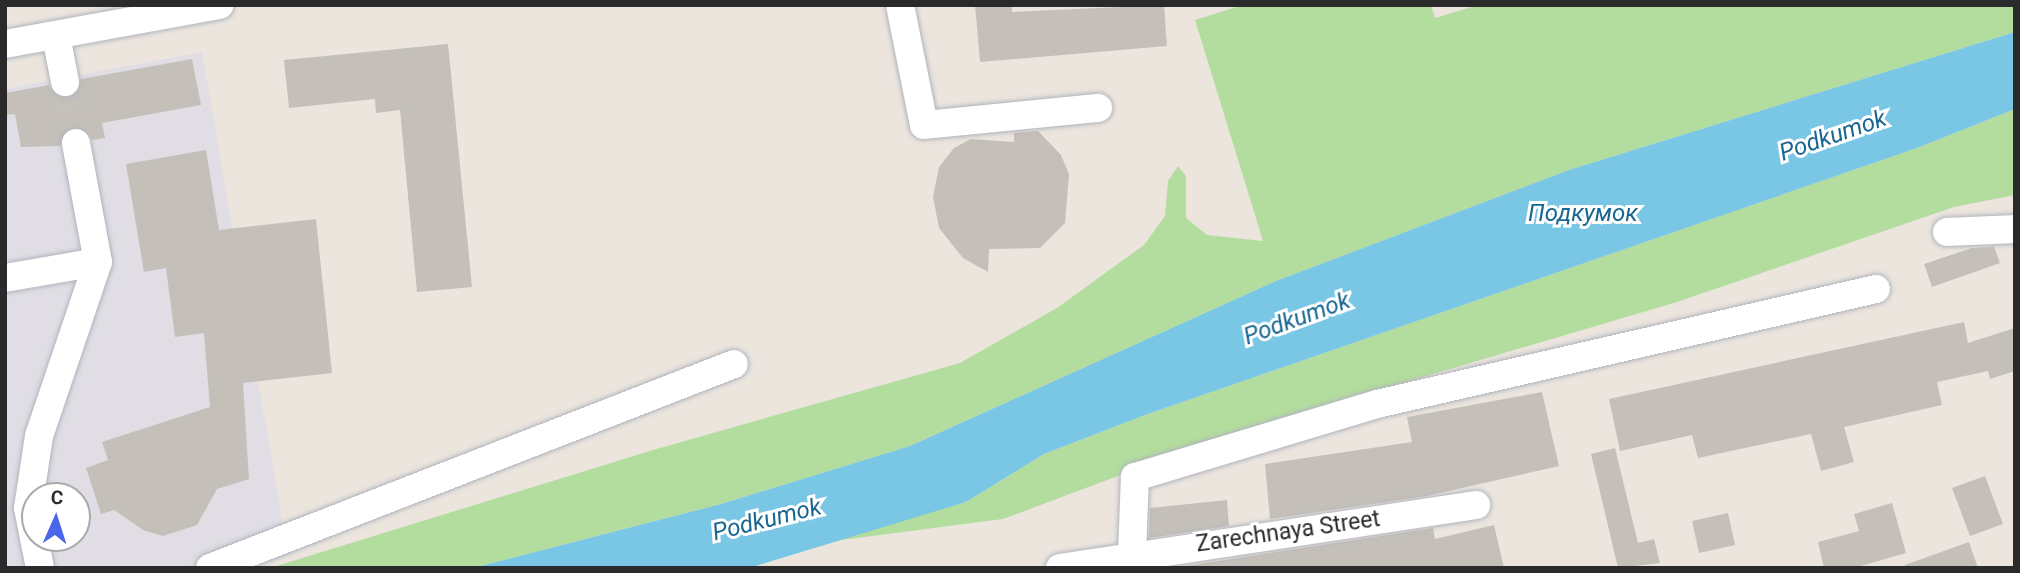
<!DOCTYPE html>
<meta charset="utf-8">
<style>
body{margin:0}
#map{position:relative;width:2020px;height:573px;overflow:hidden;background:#ebe5de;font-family:Roboto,sans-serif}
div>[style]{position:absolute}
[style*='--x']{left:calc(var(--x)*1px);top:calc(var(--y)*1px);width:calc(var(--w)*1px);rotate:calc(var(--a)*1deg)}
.industrial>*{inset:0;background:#e0dee4}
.green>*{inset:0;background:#b3dd9e}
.water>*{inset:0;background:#79c7e5}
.building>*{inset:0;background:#c4bfb9}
.minor-tunnel>*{height:28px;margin-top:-14px;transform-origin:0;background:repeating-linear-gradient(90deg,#c4c0ba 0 28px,transparent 0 42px)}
.roads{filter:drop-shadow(0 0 2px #b1b4bd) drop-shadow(0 0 2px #b1b4bd)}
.minor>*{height:28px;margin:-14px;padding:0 14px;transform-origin:14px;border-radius:14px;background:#fff}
span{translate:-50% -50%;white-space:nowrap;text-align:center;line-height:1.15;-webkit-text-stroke:6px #fff;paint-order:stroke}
.street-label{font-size:23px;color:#2a2a2a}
.water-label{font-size:24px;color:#186691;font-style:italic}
.frame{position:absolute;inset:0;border:7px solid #2a2a2a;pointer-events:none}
.north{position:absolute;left:21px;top:482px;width:70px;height:70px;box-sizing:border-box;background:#fff;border:2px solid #aaa;border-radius:50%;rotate:3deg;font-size:19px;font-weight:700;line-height:28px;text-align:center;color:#2a2a2a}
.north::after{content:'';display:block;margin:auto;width:24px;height:32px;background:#4a67eb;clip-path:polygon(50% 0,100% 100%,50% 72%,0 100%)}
</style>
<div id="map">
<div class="industrial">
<div style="clip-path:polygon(evenodd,202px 52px,288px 556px,241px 568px,5px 568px,5px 89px,202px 52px,35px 496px,77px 496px,77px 538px,35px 538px,35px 496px)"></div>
</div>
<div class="green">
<div style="clip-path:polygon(1243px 5px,1431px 5px,1435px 18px,1478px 5px,2015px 5px,2015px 32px,1569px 170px,1276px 281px,910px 446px,721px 504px,473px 568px,270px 568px,653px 450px,960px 363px,1057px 308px,1144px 245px,1165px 216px,1168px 181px,1178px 166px,1186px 176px,1186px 218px,1207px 235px,1263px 241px,1195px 20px)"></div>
<div style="clip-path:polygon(2015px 109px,2015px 195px,1954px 207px,1677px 302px,1230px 434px,1003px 519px,826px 542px,966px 502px,1044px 454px,1145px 415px,1917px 148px)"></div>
</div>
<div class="water">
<div style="clip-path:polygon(2015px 32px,2015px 109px,1917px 148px,1145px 415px,1044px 454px,966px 502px,749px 568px,473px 568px,721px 504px,910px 446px,1276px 281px,1569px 170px)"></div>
</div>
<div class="building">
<div style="clip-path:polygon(975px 5px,1012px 5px,1012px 12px,1164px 5px,1167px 46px,980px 62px)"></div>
<div style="clip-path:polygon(448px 44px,472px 287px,417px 292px,400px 110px,376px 113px,375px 99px,289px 108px,284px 60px)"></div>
<div style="clip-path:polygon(192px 59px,201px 105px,102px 123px,105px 138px,92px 140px,88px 132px,74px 127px,65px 131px,60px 146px,21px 147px,15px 114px,5px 115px,5px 93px,49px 85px,53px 93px,68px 98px,76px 94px,81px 79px)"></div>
<div style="clip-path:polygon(1038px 131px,1061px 155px,1069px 174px,1065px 223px,1040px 248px,989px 249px,988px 272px,963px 258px,939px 228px,933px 197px,939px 167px,954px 148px,971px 139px,1014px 142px,1014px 133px)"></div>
<div style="clip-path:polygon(206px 150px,219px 230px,316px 219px,332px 373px,243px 383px,249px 479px,217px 489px,197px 525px,163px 536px,143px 530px,114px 510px,101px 514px,86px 468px,108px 460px,102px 442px,210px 407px,204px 333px,175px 337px,166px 268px,144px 272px,126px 164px)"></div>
<div style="clip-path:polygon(1994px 247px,2000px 263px,1932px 287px,1924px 264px,1972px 248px)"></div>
<div style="clip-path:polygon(1964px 322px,1968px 343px,2015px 328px,2015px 371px,1990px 379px,1988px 371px,1937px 382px,1942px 405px,1844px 427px,1854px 462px,1821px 471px,1811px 434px,1698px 458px,1692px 435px,1620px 451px,1609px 399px)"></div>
<div style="clip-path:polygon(1542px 392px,1559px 466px,1427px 496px,1270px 519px,1265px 464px,1412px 442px,1407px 417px)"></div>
<div style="clip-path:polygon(1615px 448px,1638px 543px,1654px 539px,1660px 563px,1618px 568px,1591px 454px)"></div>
<div style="clip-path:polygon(1985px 476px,2003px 524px,1970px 536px,1952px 488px)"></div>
<div style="clip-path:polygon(1227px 500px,1229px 526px,1149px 538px,1150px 508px)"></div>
<div style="clip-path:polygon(1892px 503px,1906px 553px,1854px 568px,1824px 568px,1818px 542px,1859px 531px,1854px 514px)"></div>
<div style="clip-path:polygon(1728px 513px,1735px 545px,1699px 553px,1692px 521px)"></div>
<div style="clip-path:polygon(1494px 525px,1504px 568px,1173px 568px,1433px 528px,1435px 539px)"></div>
<div style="clip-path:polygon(1969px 542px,1978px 568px,1906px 568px,1905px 565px)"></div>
</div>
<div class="minor-tunnel">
<div style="--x:65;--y:82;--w:62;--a:79.8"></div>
</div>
<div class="roads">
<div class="minor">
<div style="--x:900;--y:5;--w:122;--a:78.7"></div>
<div style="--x:924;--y:125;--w:175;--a:-5.6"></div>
<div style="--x:56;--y:36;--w:47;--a:78.9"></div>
<div style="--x:5;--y:44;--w:218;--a:-10.3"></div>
<div style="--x:1947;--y:232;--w:68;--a:-2.5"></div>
<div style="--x:5;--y:278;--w:94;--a:-9.8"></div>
<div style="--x:98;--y:262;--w:121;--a:-100.5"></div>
<div style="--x:1132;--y:554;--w:77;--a:-87.8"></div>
<div style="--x:1135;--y:477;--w:253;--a:-16.8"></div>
<div style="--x:1377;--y:404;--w:512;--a:-12.98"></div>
<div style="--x:40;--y:568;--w:61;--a:-101.3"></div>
<div style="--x:28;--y:508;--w:73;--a:-81.3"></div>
<div style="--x:39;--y:436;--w:184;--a:-71.3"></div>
<div style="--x:210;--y:568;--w:562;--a:-21.27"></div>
<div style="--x:1060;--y:568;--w:421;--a:-8.6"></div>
</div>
</div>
<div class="street-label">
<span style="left:1288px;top:532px;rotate:-8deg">Zarechnaya Street</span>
</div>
<div class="water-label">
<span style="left:1833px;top:136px;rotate:-19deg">Podkumok</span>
<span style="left:1583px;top:214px">Подкумок</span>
<span style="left:1297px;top:319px;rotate:-20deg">Podkumok</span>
<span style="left:767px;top:520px;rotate:-14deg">Podkumok</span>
</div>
<div class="frame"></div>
<div class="north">С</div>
</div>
